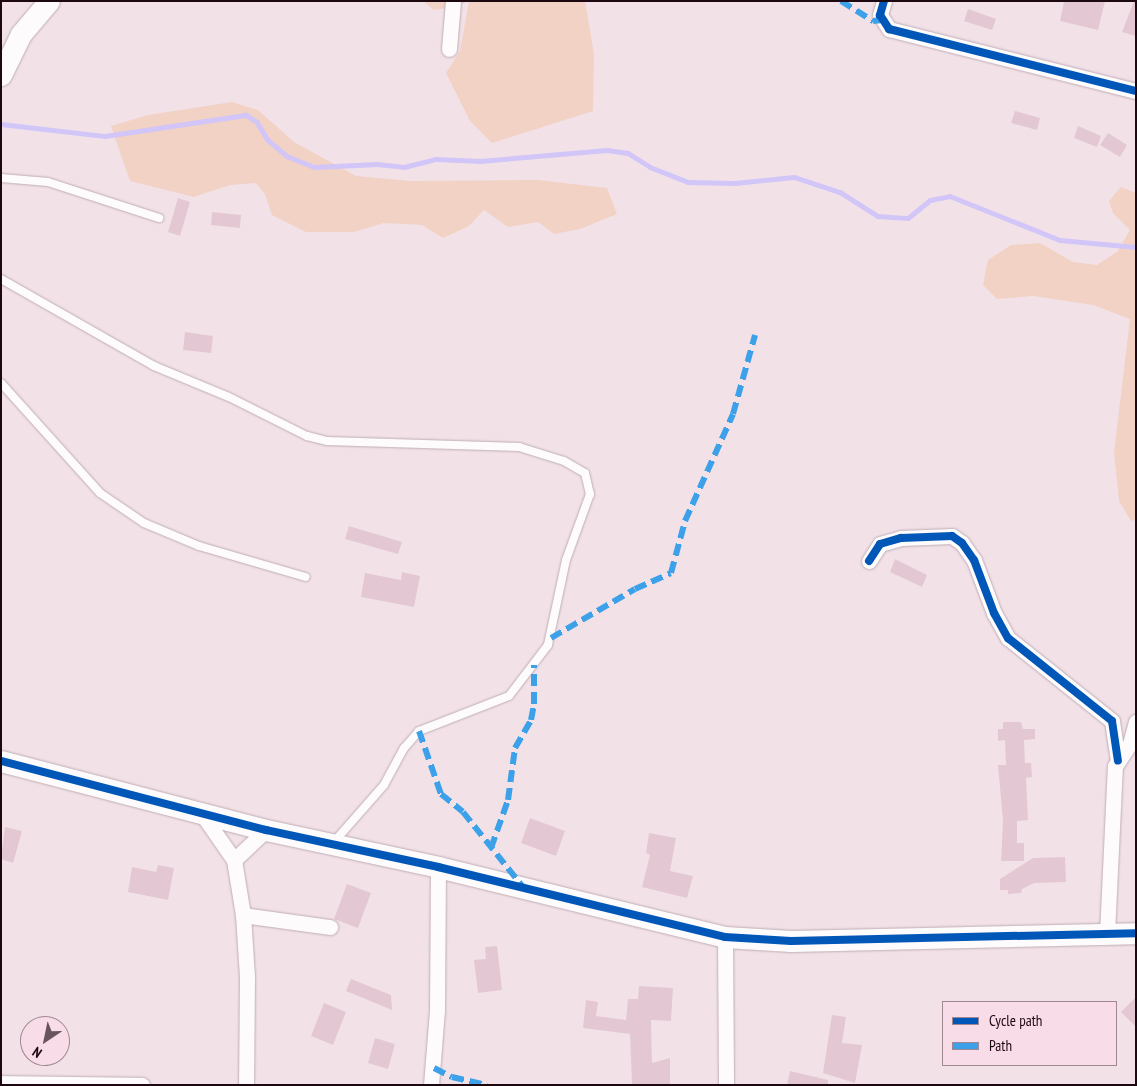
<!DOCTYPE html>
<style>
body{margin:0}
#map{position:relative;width:1137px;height:1086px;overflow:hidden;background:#f2e2e8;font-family:"PT Sans Narrow",sans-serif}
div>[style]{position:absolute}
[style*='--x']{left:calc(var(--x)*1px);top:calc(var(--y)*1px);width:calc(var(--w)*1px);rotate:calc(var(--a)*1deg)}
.green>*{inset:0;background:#f1d2c5}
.stream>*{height:4.5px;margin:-2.25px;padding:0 2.25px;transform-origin:2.25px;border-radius:2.25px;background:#d2c5f7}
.building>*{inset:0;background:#e3c8d4}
.roads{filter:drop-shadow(0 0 1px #c0adb5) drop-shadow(0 0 1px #c0adb5)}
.lane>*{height:8px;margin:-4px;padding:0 4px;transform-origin:4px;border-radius:4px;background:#fdfbfc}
.street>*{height:15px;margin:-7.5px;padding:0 7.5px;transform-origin:7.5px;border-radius:7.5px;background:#fdfbfc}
.secondary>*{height:21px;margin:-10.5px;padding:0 10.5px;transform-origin:10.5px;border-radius:10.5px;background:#fdfbfc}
.quiet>*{height:6px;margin-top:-3px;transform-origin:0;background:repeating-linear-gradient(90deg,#3da1ea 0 12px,transparent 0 18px)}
.cycleway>*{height:8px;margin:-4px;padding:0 4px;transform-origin:4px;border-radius:4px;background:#0057b8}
span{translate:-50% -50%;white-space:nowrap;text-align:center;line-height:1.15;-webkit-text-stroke:5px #f8dce7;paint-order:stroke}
.frame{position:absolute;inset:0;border:2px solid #1d0711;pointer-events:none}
.legend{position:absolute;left:942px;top:1001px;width:175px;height:65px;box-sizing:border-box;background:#f8dce7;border:1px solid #a08791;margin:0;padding:6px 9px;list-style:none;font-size:15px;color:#1d0711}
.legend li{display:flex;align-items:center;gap:10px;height:25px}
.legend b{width:25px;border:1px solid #a08791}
.north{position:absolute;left:20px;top:1016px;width:50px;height:50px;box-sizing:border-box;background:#f8dce7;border:1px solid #a08791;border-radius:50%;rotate:214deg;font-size:14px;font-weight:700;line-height:20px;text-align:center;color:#1d0711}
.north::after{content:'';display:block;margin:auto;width:18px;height:22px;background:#68545c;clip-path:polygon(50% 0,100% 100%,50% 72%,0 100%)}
</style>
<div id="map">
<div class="green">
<div style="clip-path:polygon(424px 1px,468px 1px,456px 7px,433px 10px)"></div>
<div style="clip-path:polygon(469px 1px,585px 1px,594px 54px,593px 111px,492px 143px,470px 121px,446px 73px,460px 51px)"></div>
<div style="clip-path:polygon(232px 102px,258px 110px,294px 142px,356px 176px,411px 181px,538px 180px,607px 188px,617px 214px,580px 229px,554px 234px,538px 222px,508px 227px,484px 210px,469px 226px,443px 238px,422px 225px,384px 223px,354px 232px,306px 232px,272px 215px,265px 194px,256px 183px,230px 185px,194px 197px,130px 181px,111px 126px,148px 115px)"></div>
<div style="clip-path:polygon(1121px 187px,1136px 193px,1136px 519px,1131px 521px,1119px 501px,1114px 452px,1130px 319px,1093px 305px,1033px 296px,997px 299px,983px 285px,988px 260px,1011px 245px,1040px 243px,1073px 262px,1097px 265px,1118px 251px,1130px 230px,1113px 213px,1109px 201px)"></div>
</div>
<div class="stream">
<div style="--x:1;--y:124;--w:105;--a:6.6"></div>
<div style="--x:105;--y:136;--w:143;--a:-8.5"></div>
<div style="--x:246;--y:115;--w:13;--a:32"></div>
<div style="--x:257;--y:122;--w:21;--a:59"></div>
<div style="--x:268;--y:140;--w:25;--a:40"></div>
<div style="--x:287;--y:156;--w:29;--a:22"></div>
<div style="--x:314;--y:167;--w:63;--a:-2.7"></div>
<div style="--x:377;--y:164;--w:27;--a:6"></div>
<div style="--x:404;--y:167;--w:32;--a:-14"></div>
<div style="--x:435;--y:159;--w:45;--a:2.5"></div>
<div style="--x:480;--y:161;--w:127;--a:-5"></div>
<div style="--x:607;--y:150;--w:21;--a:8"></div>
<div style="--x:628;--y:153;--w:26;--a:32"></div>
<div style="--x:650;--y:167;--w:41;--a:21.5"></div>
<div style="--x:688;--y:182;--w:47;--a:1.2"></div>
<div style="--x:735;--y:183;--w:59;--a:-5.8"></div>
<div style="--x:794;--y:177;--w:48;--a:18.1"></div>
<div style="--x:840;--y:192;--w:45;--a:32.3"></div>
<div style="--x:878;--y:216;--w:30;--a:4"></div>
<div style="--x:908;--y:218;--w:28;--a:-39"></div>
<div style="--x:930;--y:200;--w:20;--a:-11"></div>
<div style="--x:950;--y:196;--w:118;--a:21.8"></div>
<div style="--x:1060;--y:240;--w:76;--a:5.3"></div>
</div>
<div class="building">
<div style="clip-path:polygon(1064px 1px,1105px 1px,1098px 30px,1060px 21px)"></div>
<div style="clip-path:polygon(1134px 1px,1136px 1px,1136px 36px,1122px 32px)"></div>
<div style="clip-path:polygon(968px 9px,996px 19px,992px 30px,964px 21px)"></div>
<div style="clip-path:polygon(1015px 111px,1040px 118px,1037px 130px,1011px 123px)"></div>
<div style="clip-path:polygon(1078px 126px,1101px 136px,1097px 147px,1074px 138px)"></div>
<div style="clip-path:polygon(1108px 133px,1127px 145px,1120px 157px,1100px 145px)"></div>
<div style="clip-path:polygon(178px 198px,190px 202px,180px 236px,168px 232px)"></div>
<div style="clip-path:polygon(212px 212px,241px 215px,240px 228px,211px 225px)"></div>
<div style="clip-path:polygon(185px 332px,213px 336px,211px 353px,183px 350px)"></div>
<div style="clip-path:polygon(349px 526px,402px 542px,398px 554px,345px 539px)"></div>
<div style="clip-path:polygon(895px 559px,927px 575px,922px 587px,890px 572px)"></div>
<div style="clip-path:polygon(402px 572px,420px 576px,414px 607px,361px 597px,365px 573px,401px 580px)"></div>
<div style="clip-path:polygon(1003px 722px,1021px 722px,1023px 729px,1035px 729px,1035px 739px,1024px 740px,1025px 763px,1031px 763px,1032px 777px,1026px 778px,1028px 820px,1017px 821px,1017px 843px,1024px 843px,1024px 861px,1001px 861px,1003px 821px,998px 765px,1006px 765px,1005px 740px,998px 741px,998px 729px,1003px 729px)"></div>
<div style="clip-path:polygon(530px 818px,565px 831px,556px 856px,521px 843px)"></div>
<div style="clip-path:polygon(5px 827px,22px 831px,13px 863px,1px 859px)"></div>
<div style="clip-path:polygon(649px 833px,676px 838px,670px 871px,693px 876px,687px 898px,642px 887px,650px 855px,646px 853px)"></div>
<div style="clip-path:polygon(1065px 857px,1066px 882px,1034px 883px,1022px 889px,1021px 893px,1008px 894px,1008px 890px,1000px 890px,1000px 879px,1033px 858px)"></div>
<div style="clip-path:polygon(158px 865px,174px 868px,168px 900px,128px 892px,132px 867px,156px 872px)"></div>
<div style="clip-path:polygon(347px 884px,371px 893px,358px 928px,334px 919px)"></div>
<div style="clip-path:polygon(497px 946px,502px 990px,478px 993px,474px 960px,486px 959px,485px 947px)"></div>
<div style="clip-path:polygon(351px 979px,391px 995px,392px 1010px,346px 991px)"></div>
<div style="clip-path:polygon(639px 986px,673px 988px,671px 1021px,651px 1020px,652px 1063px,670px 1058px,670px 1085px,632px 1085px,630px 1034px,583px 1028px,586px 1000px,598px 1002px,596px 1016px,626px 1020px,628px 999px,638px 999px)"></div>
<div style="clip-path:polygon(1136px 997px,1136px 1027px,1121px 1012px)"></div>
<div style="clip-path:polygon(324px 1003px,346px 1012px,333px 1045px,311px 1036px)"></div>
<div style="clip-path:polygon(832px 1015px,846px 1017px,842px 1043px,862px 1045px,855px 1083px,823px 1073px)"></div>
<div style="clip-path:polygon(375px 1038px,395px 1044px,388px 1069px,368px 1063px)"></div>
<div style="clip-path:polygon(790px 1071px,828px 1080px,828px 1085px,787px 1085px)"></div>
</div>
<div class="roads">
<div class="lane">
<div style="--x:1;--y:178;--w:47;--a:4.9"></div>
<div style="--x:48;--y:182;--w:117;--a:18"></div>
<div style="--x:1;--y:279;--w:176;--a:29.6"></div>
<div style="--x:154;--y:366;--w:81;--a:22.5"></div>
<div style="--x:229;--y:397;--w:87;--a:26.6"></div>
<div style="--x:307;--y:436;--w:21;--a:14"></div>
<div style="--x:327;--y:441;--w:192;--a:1.8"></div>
<div style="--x:519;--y:447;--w:47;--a:17.3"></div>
<div style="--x:564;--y:461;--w:24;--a:30"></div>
<div style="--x:585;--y:473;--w:22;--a:77"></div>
<div style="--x:590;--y:494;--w:70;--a:110"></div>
<div style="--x:566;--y:560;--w:87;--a:102"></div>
<div style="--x:548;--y:645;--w:64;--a:127.4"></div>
<div style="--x:509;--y:696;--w:97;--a:158.7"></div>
<div style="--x:419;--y:731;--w:23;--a:131"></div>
<div style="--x:404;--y:748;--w:42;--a:118.4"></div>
<div style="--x:384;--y:785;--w:76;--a:131.3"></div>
<div style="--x:1;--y:383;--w:148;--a:48"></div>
<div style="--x:100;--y:493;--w:53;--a:34.3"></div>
<div style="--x:144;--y:523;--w:60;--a:22.7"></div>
<div style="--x:199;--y:546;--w:111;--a:16.2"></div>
</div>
<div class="street">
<div style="--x:884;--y:1;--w:15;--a:106"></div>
<div style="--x:880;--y:15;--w:17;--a:57"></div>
<div style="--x:889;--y:29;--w:255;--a:14.1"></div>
<div style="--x:449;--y:49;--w:48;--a:-85.2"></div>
<div style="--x:869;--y:561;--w:20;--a:-57"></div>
<div style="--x:880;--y:544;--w:22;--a:-16"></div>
<div style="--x:901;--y:538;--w:51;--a:-2.2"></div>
<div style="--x:952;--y:536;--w:12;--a:35"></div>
<div style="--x:962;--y:543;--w:21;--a:55"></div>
<div style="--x:974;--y:560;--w:57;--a:69.3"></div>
<div style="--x:994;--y:613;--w:29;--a:61"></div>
<div style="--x:1008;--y:638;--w:133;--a:38.6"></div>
<div style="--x:1112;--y:721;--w:40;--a:81.5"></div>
<div style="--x:202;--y:814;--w:56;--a:55.2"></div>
<div style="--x:234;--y:860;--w:56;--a:80.7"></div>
<div style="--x:243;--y:915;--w:62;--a:86.3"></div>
<div style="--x:247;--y:977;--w:108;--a:90.5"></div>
<div style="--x:234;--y:860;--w:44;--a:-43.2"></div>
<div style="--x:243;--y:915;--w:88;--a:7.9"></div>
<div style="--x:1107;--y:934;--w:168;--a:-87.3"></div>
<div style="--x:1115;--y:766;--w:27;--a:-56"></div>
<div style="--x:1130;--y:744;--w:23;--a:-75"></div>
<div style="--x:725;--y:937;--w:148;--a:89.6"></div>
<div style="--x:1;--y:1083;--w:141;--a:0.8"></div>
<div style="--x:431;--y:1085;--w:74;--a:-85.4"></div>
<div style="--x:437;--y:1011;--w:144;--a:-89.6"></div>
</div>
<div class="secondary">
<div style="--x:1;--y:75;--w:46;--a:-64"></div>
<div style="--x:21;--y:34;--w:43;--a:-49.7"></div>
<div style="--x:1;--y:761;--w:274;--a:14.6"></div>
<div style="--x:266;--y:830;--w:176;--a:12.1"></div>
<div style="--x:438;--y:867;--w:295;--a:13.7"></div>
<div style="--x:725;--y:937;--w:66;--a:3.5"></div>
<div style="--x:791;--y:941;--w:345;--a:-1.3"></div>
</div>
</div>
<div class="quiet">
<div style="--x:841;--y:1;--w:38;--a:32"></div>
<div style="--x:873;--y:21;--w:10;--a:-6"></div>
<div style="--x:551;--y:638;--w:97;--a:-30.3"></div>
<div style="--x:635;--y:589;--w:39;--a:-24"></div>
<div style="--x:671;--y:573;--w:54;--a:-74.9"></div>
<div style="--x:685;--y:521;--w:117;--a:-65.8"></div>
<div style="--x:733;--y:414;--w:82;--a:-74.4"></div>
<div style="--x:419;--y:731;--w:67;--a:70.8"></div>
<div style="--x:441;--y:794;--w:28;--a:39"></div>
<div style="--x:463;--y:812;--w:95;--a:51.4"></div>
<div style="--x:491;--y:848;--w:51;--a:-70.5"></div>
<div style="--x:508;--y:800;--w:52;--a:-82.3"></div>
<div style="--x:515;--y:748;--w:32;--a:-60"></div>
<div style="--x:531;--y:720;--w:16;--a:-79"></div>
<div style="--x:534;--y:704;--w:39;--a:-90"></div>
<div style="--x:434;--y:1068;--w:20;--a:27"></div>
<div style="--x:452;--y:1077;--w:36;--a:13"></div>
</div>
<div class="cycleway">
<div style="--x:884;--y:1;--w:15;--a:106"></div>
<div style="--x:880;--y:15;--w:17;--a:57"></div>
<div style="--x:889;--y:29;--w:255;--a:14.1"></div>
<div style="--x:869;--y:561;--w:20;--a:-57"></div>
<div style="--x:880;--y:544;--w:22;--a:-16"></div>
<div style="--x:901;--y:538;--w:51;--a:-2.2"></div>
<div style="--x:952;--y:536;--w:12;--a:35"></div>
<div style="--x:962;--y:543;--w:21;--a:55"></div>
<div style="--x:974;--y:560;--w:57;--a:69.3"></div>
<div style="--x:994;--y:613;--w:29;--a:61"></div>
<div style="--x:1008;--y:638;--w:133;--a:38.6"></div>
<div style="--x:1112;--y:721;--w:40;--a:81.5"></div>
<div style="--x:1;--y:761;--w:274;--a:14.6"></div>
<div style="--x:266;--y:830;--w:176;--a:12.1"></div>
<div style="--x:438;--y:867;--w:295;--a:13.7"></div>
<div style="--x:725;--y:937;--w:66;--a:3.5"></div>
<div style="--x:791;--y:941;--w:345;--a:-1.3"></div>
</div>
<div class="frame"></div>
<ul class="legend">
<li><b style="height:6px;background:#0057b8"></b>Cycle path</li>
<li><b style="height:6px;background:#3da1ea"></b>Path</li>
</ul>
<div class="north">N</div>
</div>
